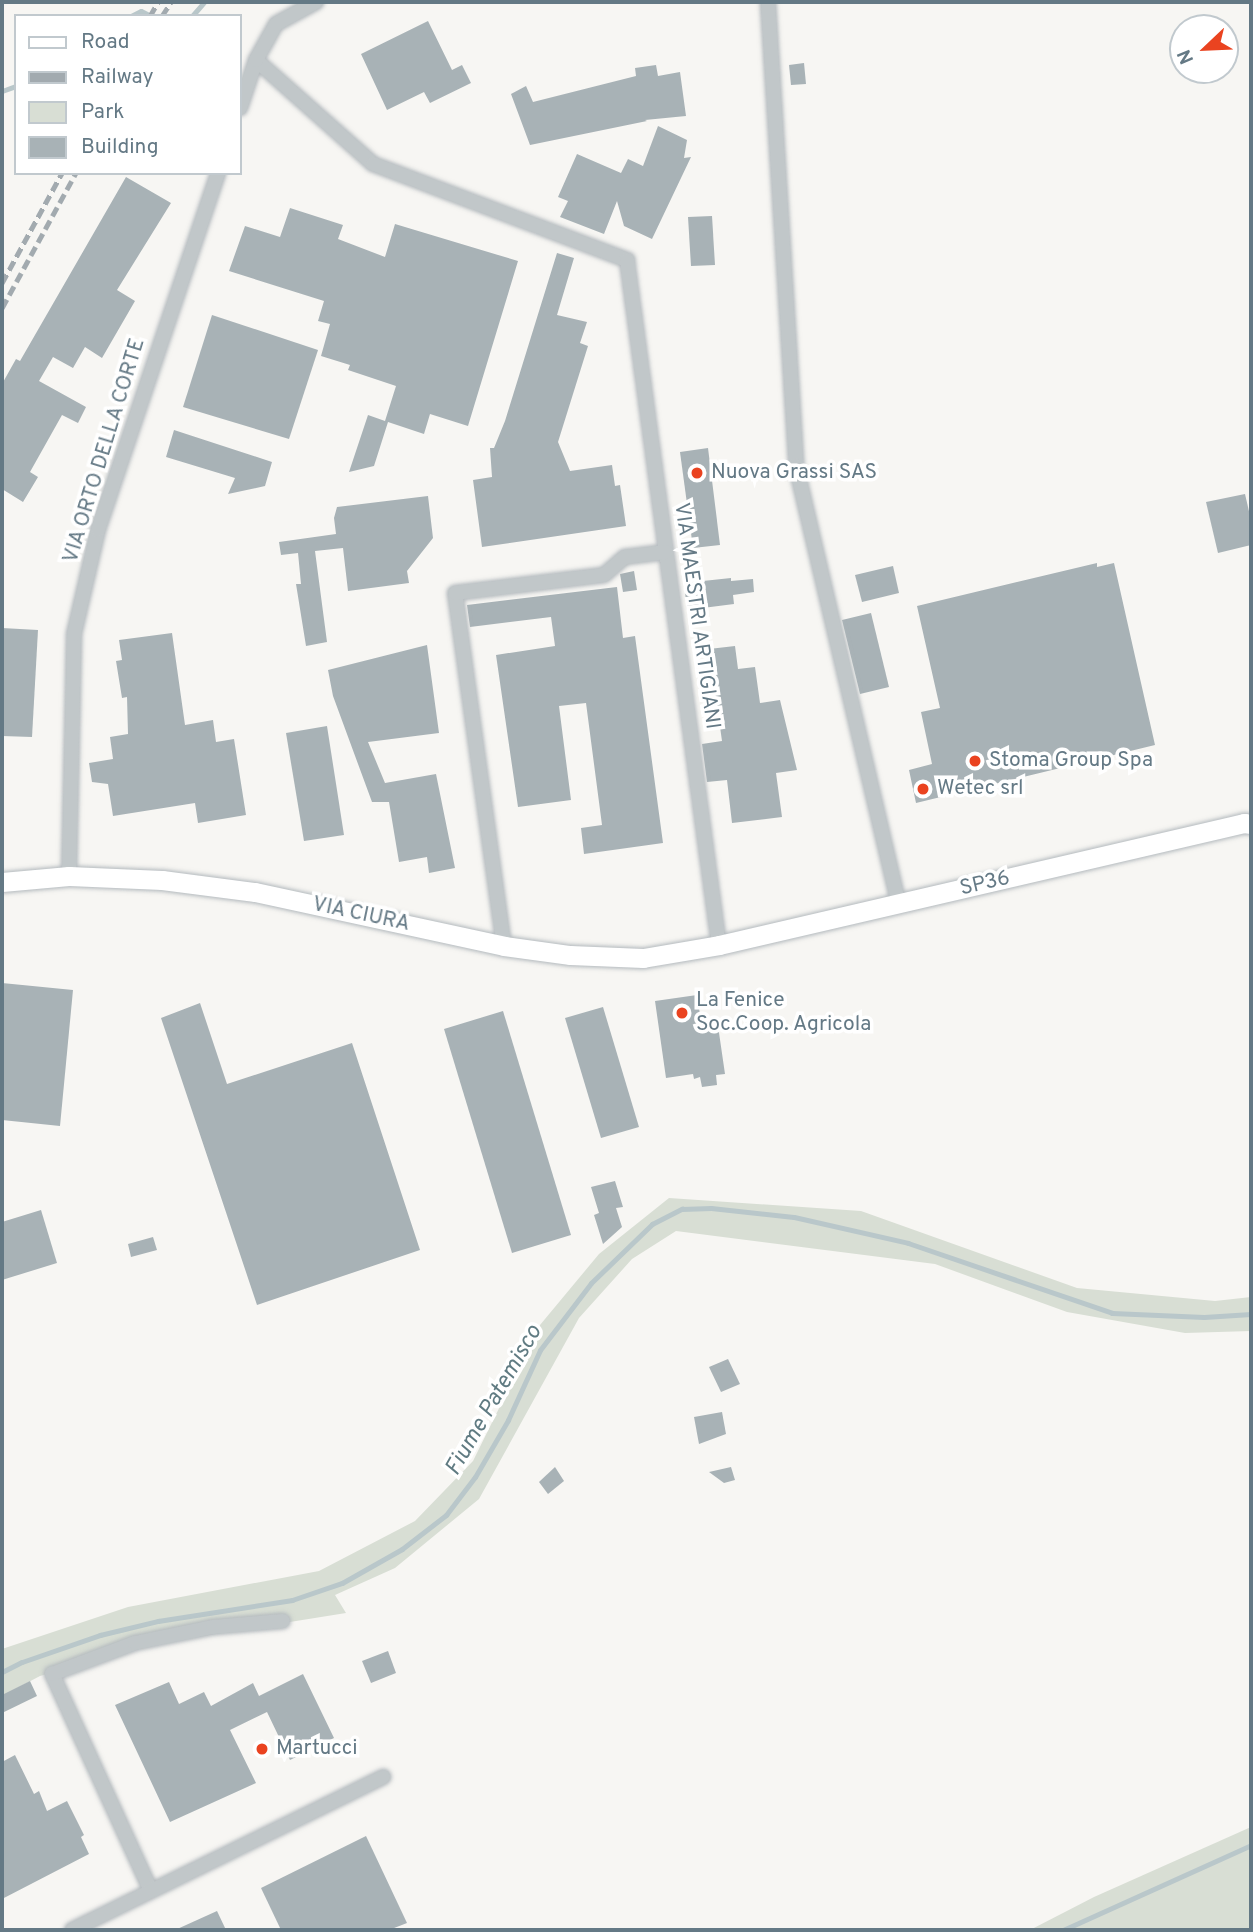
<!DOCTYPE html>
<style>
body{margin:0}
#map{position:relative;width:1253px;height:1932px;overflow:hidden;background:#f7f6f3;font-family:Overpass,sans-serif}
div>[style]{position:absolute}
[style*='--x']{left:calc(var(--x)*1px);top:calc(var(--y)*1px);width:calc(var(--w)*1px);rotate:calc(var(--a)*1deg)}
.green>*{inset:0;background:#d8ded4}
.stream>*{height:5px;margin:-2.5px;padding:0 2.5px;transform-origin:2.5px;border-radius:2.5px;background:#b9c7ca}
.building>*{inset:0;background:#a8b2b6}
.roads{filter:drop-shadow(0 0 2px #b4babe) drop-shadow(0 0 2px #b4babe)}
.street>*{height:14px;margin:-7px;padding:0 7px;transform-origin:7px;border-radius:7px;background:#c1c7c9}
.secondary>*{height:19px;margin:-9.5px;padding:0 9.5px;transform-origin:9.5px;border-radius:9.5px;background:#fff}
.rail>*{height:5px;margin-top:-2.5px;transform-origin:0;background:repeating-linear-gradient(90deg,#a2aaaf 0 10px,transparent 0 15px)}
.dots>*{width:19px;height:19px;translate:-50% -50%;box-sizing:border-box;border:4px solid #fff;border-radius:50%}
span{translate:-50% -50%;white-space:nowrap;text-align:center;line-height:1.15;-webkit-text-stroke:7px #fff;paint-order:stroke}
.street-label{font-size:21px;color:#647985}
.poi-label{font-size:21px;color:#647985}
.left{translate:0 -50%;text-align:left}
.water-label{font-size:23px;color:#607b82;font-style:italic}
.frame{position:absolute;inset:0;border:4px solid #647985;pointer-events:none}
.legend{position:absolute;left:14px;top:14px;width:228px;height:161px;box-sizing:border-box;background:#fff;border:2px solid #c1c9ce;margin:0;padding:9px 12px;list-style:none;font-size:21px;color:#647985}
.legend li{display:flex;align-items:center;gap:14px;height:35px}
.legend b{width:35px;border:2px solid #c1c9ce}
.north{position:absolute;left:1169px;top:14px;width:70px;height:70px;box-sizing:border-box;background:#fff;border:2px solid #c1c9ce;border-radius:50%;rotate:247deg;font-size:19px;font-weight:700;line-height:28px;text-align:center;color:#647985}
.north::after{content:'';display:block;margin:auto;width:24px;height:32px;background:#ea4320;clip-path:polygon(50% 0,100% 100%,50% 72%,0 100%)}
</style>
<div id="map">
<div class="green">
<div style="clip-path:polygon(669px 1198px,861px 1211px,1077px 1288px,1215px 1301px,1251px 1297px,1251px 1331px,1185px 1333px,1067px 1312px,935px 1264px,676px 1231px,632px 1259px,579px 1318px,479px 1499px,395px 1568px,335px 1595px,346px 1613px,148px 1645px,40px 1676px,2px 1696px,2px 1649px,128px 1607px,319px 1571px,415px 1521px,473px 1461px,540px 1325px,599px 1254px)"></div>
<div style="clip-path:polygon(1251px 1827px,1251px 1930px,1030px 1930px,1094px 1897px)"></div>
</div>
<div class="stream">
<div style="--x:131;--y:16;--w:11;--a:-27"></div>
<div style="--x:141;--y:11;--w:11;--a:27"></div>
<div style="--x:192;--y:16;--w:18;--a:-49"></div>
<div style="--x:2;--y:91;--w:15;--a:-20"></div>
<div style="--x:2;--y:1672;--w:22;--a:-27"></div>
<div style="--x:22;--y:1662;--w:83;--a:-19.1"></div>
<div style="--x:100;--y:1635;--w:60;--a:-13.6"></div>
<div style="--x:158;--y:1621;--w:136;--a:-8.9"></div>
<div style="--x:292;--y:1600;--w:53;--a:-18.8"></div>
<div style="--x:342;--y:1583;--w:69;--a:-29.5"></div>
<div style="--x:402;--y:1549;--w:56;--a:-37.7"></div>
<div style="--x:446;--y:1515;--w:48;--a:-52.7"></div>
<div style="--x:475;--y:1477;--w:66;--a:-59.9"></div>
<div style="--x:508;--y:1420;--w:77;--a:-65.4"></div>
<div style="--x:540;--y:1350;--w:84;--a:-52.7"></div>
<div style="--x:591;--y:1283;--w:85;--a:-44"></div>
<div style="--x:652;--y:1224;--w:34;--a:-27"></div>
<div style="--x:682;--y:1209;--w:29;--a:-2"></div>
<div style="--x:711;--y:1208;--w:83;--a:6.2"></div>
<div style="--x:794;--y:1217;--w:117;--a:12.8"></div>
<div style="--x:908;--y:1243;--w:216;--a:18.9"></div>
<div style="--x:1112;--y:1313;--w:92;--a:2.5"></div>
<div style="--x:1204;--y:1317;--w:47;--a:-3.7"></div>
<div style="--x:1063;--y:1930;--w:206;--a:-24.3"></div>
</div>
<div class="building">
<div style="clip-path:polygon(428px 21px,452px 70px,462px 65px,471px 83px,430px 103px,424px 92px,387px 110px,361px 54px)"></div>
<div style="clip-path:polygon(804px 63px,806px 84px,791px 85px,789px 65px)"></div>
<div style="clip-path:polygon(656px 65px,658px 76px,680px 72px,686px 116px,645px 120px,647px 121px,530px 145px,511px 94px,526px 86px,533px 102px,636px 76px,635px 68px)"></div>
<div style="clip-path:polygon(658px 126px,687px 140px,684px 158px,691px 157px,652px 239px,624px 226px,617px 201px,604px 234px,560px 217px,568px 201px,558px 197px,577px 154px,621px 173px,628px 159px,643px 166px)"></div>
<div style="clip-path:polygon(126px 177px,171px 203px,117px 290px,135px 301px,102px 358px,85px 347px,73px 368px,53px 357px,39px 381px,86px 407px,78px 423px,62px 415px,30px 472px,38px 477px,23px 502px,2px 489px,2px 384px,16px 359px,20px 361px)"></div>
<div style="clip-path:polygon(290px 208px,343px 225px,338px 239px,385px 257px,395px 224px,518px 261px,468px 426px,430px 414px,424px 434px,388px 422px,374px 466px,349px 472px,368px 415px,385px 421px,396px 386px,348px 370px,350px 365px,321px 356px,330px 324px,318px 321px,324px 301px,229px 271px,245px 226px,280px 237px)"></div>
<div style="clip-path:polygon(712px 216px,715px 265px,691px 266px,688px 217px)"></div>
<div style="clip-path:polygon(557px 253px,574px 258px,557px 315px,587px 322px,580px 343px,588px 346px,558px 442px,570px 471px,612px 465px,615px 486px,620px 485px,626px 526px,482px 547px,473px 480px,492px 477px,490px 448px,494px 448px,505px 421px)"></div>
<div style="clip-path:polygon(212px 315px,318px 350px,289px 439px,183px 407px)"></div>
<div style="clip-path:polygon(174px 430px,272px 462px,265px 486px,228px 494px,235px 478px,166px 457px)"></div>
<div style="clip-path:polygon(708px 448px,720px 545px,693px 548px,680px 452px)"></div>
<div style="clip-path:polygon(1245px 494px,1251px 520px,1251px 545px,1218px 553px,1206px 502px)"></div>
<div style="clip-path:polygon(428px 496px,433px 538px,407px 571px,409px 583px,348px 591px,343px 548px,315px 551px,327px 642px,306px 646px,296px 584px,301px 584px,298px 553px,281px 555px,279px 542px,336px 534px,334px 518px,337px 507px)"></div>
<div style="clip-path:polygon(1097px 563px,1097px 567px,1114px 563px,1155px 745px,916px 803px,909px 770px,932px 764px,921px 712px,940px 708px,917px 606px)"></div>
<div style="clip-path:polygon(893px 566px,899px 593px,862px 602px,855px 575px)"></div>
<div style="clip-path:polygon(634px 571px,637px 590px,623px 592px,620px 574px)"></div>
<div style="clip-path:polygon(731px 578px,731px 581px,753px 579px,754px 592px,733px 595px,734px 604px,687px 610px,684px 583px)"></div>
<div style="clip-path:polygon(617px 587px,623px 638px,635px 636px,663px 843px,584px 854px,581px 828px,602px 825px,586px 703px,559px 706px,571px 800px,518px 807px,496px 655px,555px 646px,551px 617px,470px 627px,467px 605px)"></div>
<div style="clip-path:polygon(871px 613px,889px 687px,860px 694px,842px 620px)"></div>
<div style="clip-path:polygon(2px 628px,38px 630px,32px 737px,2px 736px)"></div>
<div style="clip-path:polygon(172px 633px,185px 725px,213px 720px,216px 742px,234px 739px,246px 815px,198px 823px,195px 803px,113px 816px,108px 784px,92px 782px,89px 763px,113px 759px,110px 737px,128px 734px,127px 697px,122px 698px,116px 661px,122px 660px,119px 640px)"></div>
<div style="clip-path:polygon(427px 645px,439px 733px,368px 742px,385px 783px,436px 774px,455px 868px,429px 873px,427px 857px,399px 862px,389px 802px,372px 802px,333px 696px,328px 670px)"></div>
<div style="clip-path:polygon(735px 646px,738px 669px,755px 667px,760px 703px,780px 700px,797px 770px,776px 773px,782px 817px,732px 823px,727px 780px,707px 782px,702px 744px,722px 741px,709px 649px)"></div>
<div style="clip-path:polygon(327px 726px,344px 835px,304px 841px,286px 733px)"></div>
<div style="clip-path:polygon(2px 983px,73px 990px,60px 1126px,2px 1120px)"></div>
<div style="clip-path:polygon(697px 995px,701px 1021px,717px 1019px,725px 1074px,716px 1075px,717px 1085px,702px 1087px,700px 1077px,694px 1079px,693px 1074px,666px 1078px,655px 1001px)"></div>
<div style="clip-path:polygon(200px 1003px,227px 1084px,352px 1043px,420px 1250px,257px 1305px,161px 1018px)"></div>
<div style="clip-path:polygon(603px 1007px,639px 1127px,601px 1138px,565px 1018px)"></div>
<div style="clip-path:polygon(503px 1011px,571px 1235px,512px 1253px,444px 1029px)"></div>
<div style="clip-path:polygon(615px 1181px,623px 1207px,616px 1208px,622px 1227px,603px 1244px,594px 1215px,599px 1213px,591px 1187px)"></div>
<div style="clip-path:polygon(41px 1210px,57px 1263px,2px 1280px,2px 1222px)"></div>
<div style="clip-path:polygon(153px 1237px,157px 1250px,131px 1257px,128px 1244px)"></div>
<div style="clip-path:polygon(728px 1359px,740px 1384px,721px 1392px,709px 1367px)"></div>
<div style="clip-path:polygon(722px 1412px,726px 1434px,699px 1444px,694px 1417px)"></div>
<div style="clip-path:polygon(555px 1467px,564px 1481px,548px 1494px,539px 1482px)"></div>
<div style="clip-path:polygon(731px 1467px,735px 1480px,724px 1483px,709px 1472px)"></div>
<div style="clip-path:polygon(388px 1651px,396px 1673px,371px 1683px,362px 1661px)"></div>
<div style="clip-path:polygon(303px 1674px,334px 1738px,290px 1760px,267px 1712px,230px 1730px,256px 1783px,170px 1822px,115px 1705px,169px 1682px,179px 1704px,204px 1692px,211px 1706px,253px 1683px,259px 1696px)"></div>
<div style="clip-path:polygon(30px 1681px,37px 1696px,2px 1713px,2px 1695px)"></div>
<div style="clip-path:polygon(15px 1755px,34px 1794px,39px 1791px,47px 1811px,67px 1801px,84px 1835px,81px 1837px,89px 1854px,2px 1899px,2px 1762px)"></div>
<div style="clip-path:polygon(366px 1836px,407px 1923px,389px 1930px,281px 1930px,261px 1888px)"></div>
<div style="clip-path:polygon(217px 1911px,226px 1930px,175px 1930px)"></div>
</div>
<div class="roads">
<div class="street">
<div style="--x:768;--y:2;--w:465;--a:86.5"></div>
<div style="--x:796;--y:466;--w:451;--a:76.8"></div>
<div style="--x:256;--y:60;--w:157;--a:41.6"></div>
<div style="--x:373;--y:164;--w:272;--a:20.7"></div>
<div style="--x:627;--y:260;--w:691;--a:82.35"></div>
<div style="--x:240;--y:108;--w:51;--a:-71.6"></div>
<div style="--x:256;--y:60;--w:41;--a:-60.9"></div>
<div style="--x:276;--y:24;--w:46;--a:-28.8"></div>
<div style="--x:69;--y:876;--w:242;--a:-88.8"></div>
<div style="--x:74;--y:634;--w:107;--a:-77"></div>
<div style="--x:98;--y:530;--w:377;--a:-71.4"></div>
<div style="--x:504;--y:946;--w:356;--a:-97.9"></div>
<div style="--x:455;--y:593;--w:150;--a:-6.9"></div>
<div style="--x:604;--y:575;--w:28;--a:-41"></div>
<div style="--x:625;--y:557;--w:41;--a:-7"></div>
<div style="--x:151;--y:1891;--w:239;--a:-114.5"></div>
<div style="--x:52;--y:1674;--w:89;--a:-20.5"></div>
<div style="--x:135;--y:1643;--w:80;--a:-11.6"></div>
<div style="--x:213;--y:1627;--w:70;--a:-4.9"></div>
<div style="--x:72;--y:1930;--w:347;--a:-26.2"></div>
</div>
<div class="secondary">
<div style="--x:2;--y:882;--w:67;--a:-5.1"></div>
<div style="--x:69;--y:876;--w:93;--a:2.5"></div>
<div style="--x:162;--y:880;--w:94;--a:7.4"></div>
<div style="--x:255;--y:892;--w:255;--a:12.2"></div>
<div style="--x:504;--y:946;--w:67;--a:7.8"></div>
<div style="--x:570;--y:955;--w:73;--a:2.4"></div>
<div style="--x:643;--y:958;--w:77;--a:-9.7"></div>
<div style="--x:719;--y:945;--w:539;--a:-13.08"></div>
<div style="--x:1244;--y:823;--w:7;--a:8"></div>
</div>
</div>
<div class="rail">
<div style="--x:150;--y:16;--w:16;--a:-60"></div>
<div style="--x:162;--y:16;--w:17;--a:-57"></div>
<div style="--x:2;--y:283;--w:125;--a:-61.4"></div>
<div style="--x:2;--y:308;--w:154;--a:-61.3"></div>
</div>
<div class="dots">
<div style="left:697px;top:473px;background:#ea4320"></div>
<div style="left:975px;top:761px;background:#ea4320"></div>
<div style="left:923px;top:789px;background:#ea4320"></div>
<div style="left:682px;top:1013px;background:#ea4320"></div>
<div style="left:262px;top:1749px;background:#ea4320"></div>
</div>
<div class="street-label">
<span style="left:105px;top:451px;rotate:-73deg">VIA ORTO DELLA CORTE</span>
<span style="left:696px;top:616px;rotate:82deg">VIA MAESTRI ARTIGIANI</span>
<span style="left:985px;top:884px;rotate:-13deg">SP36</span>
<span style="left:361px;top:915px;rotate:12deg">VIA CIURA</span>
</div>
<div class="poi-label">
<span class="left" style="left:711px;top:473px">Nuova Grassi SAS</span>
<span class="left" style="left:989px;top:761px">Stoma Group Spa</span>
<span class="left" style="left:937px;top:789px">Wetec srl</span>
<span class="left" style="left:696px;top:1013px">La Fenice<br>Soc.Coop. Agricola</span>
<span class="left" style="left:276px;top:1749px">Martucci</span>
</div>
<div class="water-label">
<span style="left:495px;top:1401px;rotate:-60deg">Fiume Patemisco</span>
</div>
<div class="frame"></div>
<ul class="legend">
<li><b style="height:9px;background:#fff"></b>Road</li>
<li><b style="height:9px;background:#a2aaaf"></b>Railway</li>
<li><b style="height:19px;background:#d8ded4"></b>Park</li>
<li><b style="height:19px;background:#a8b2b6"></b>Building</li>
</ul>
<div class="north">N</div>
</div>
